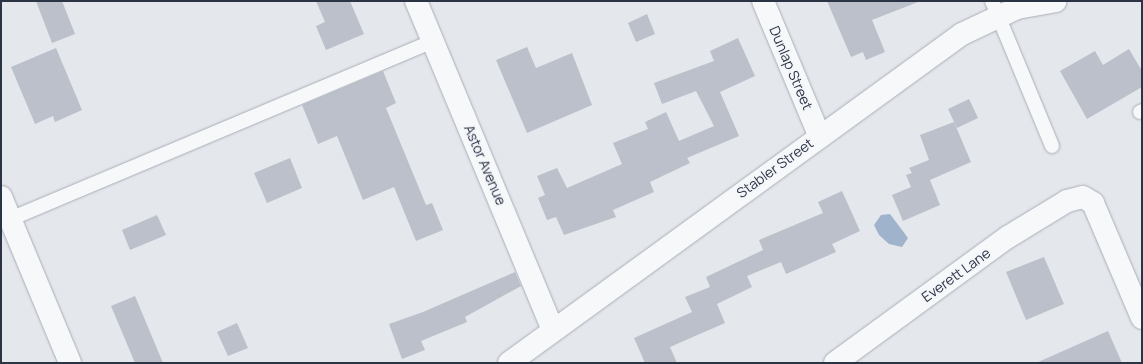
<!DOCTYPE html>
<style>
body{margin:0}
#map{position:relative;width:1143px;height:364px;overflow:hidden;background:#e4e7ec;font-family:Manrope,sans-serif}
div>[style]{position:absolute}
[style*='--x']{left:calc(var(--x)*1px);top:calc(var(--y)*1px);width:calc(var(--w)*1px);rotate:calc(var(--a)*1deg)}
.water>*{inset:0;background:#9fb4cc}
.building>*{inset:0;background:#bbc0ca}
.roads{filter:drop-shadow(0 0 1px #a9aeb7) drop-shadow(0 0 1px #a9aeb7)}
.lane>*{height:14px;margin:-7px;padding:0 7px;transform-origin:7px;border-radius:7px;background:#f7f8fa}
.street>*{height:22px;margin:-11px;padding:0 11px;transform-origin:11px;border-radius:11px;background:#f7f8fa}
span{translate:-50% -50%;white-space:nowrap;text-align:center;line-height:1.15;-webkit-text-stroke:4px #f4f6f9;paint-order:stroke}
.street-label{font-size:14px;color:#2b3445}
.frame{position:absolute;inset:0;border:2px solid #2b3445;pointer-events:none}
</style>
<div id="map">
<div class="water">
<div style="clip-path:polygon(890px 214px,908px 238px,902px 247px,889px 244px,879px 235px,874px 225px,881px 215px)"></div>
</div>
<div class="building">
<div style="clip-path:polygon(36px 1px,62px 1px,75px 34px,52px 43px)"></div>
<div style="clip-path:polygon(316px 1px,350px 1px,364px 34px,326px 50px,316px 26px,325px 22px)"></div>
<div style="clip-path:polygon(827px 1px,917px 1px,918px 2px,872px 20px,885px 52px,866px 60px,863px 52px,851px 57px)"></div>
<div style="clip-path:polygon(647px 14px,655px 34px,636px 42px,628px 23px)"></div>
<div style="clip-path:polygon(738px 38px,755px 76px,720px 92px,739px 136px,687px 158px,690px 163px,650px 182px,654px 192px,613px 210px,616px 217px,564px 235px,556px 217px,547px 220px,538px 198px,545px 195px,537px 176px,557px 168px,567px 188px,622px 164px,613px 143px,648px 129px,645px 122px,666px 112px,679px 141px,714px 126px,696px 91px,662px 104px,654px 83px,714px 61px,710px 51px)"></div>
<div style="clip-path:polygon(527px 47px,536px 68px,572px 53px,592px 105px,527px 133px,496px 60px)"></div>
<div style="clip-path:polygon(56px 48px,82px 110px,55px 122px,53px 116px,35px 124px,11px 67px)"></div>
<div style="clip-path:polygon(1129px 49px,1142px 71px,1142px 87px,1087px 119px,1060px 71px,1095px 51px,1103px 65px)"></div>
<div style="clip-path:polygon(383px 71px,396px 103px,386px 108px,426px 205px,432px 203px,443px 230px,416px 241px,394px 187px,363px 200px,337px 136px,318px 144px,302px 105px)"></div>
<div style="clip-path:polygon(969px 99px,978px 118px,957px 128px,948px 109px)"></div>
<div style="clip-path:polygon(954px 122px,971px 162px,930px 180px,940px 205px,903px 221px,892px 195px,911px 187px,906px 175px,912px 173px,909px 168px,929px 160px,920px 135px)"></div>
<div style="clip-path:polygon(290px 158px,302px 188px,267px 203px,254px 173px)"></div>
<div style="clip-path:polygon(842px 191px,860px 231px,832px 244px,836px 252px,786px 274px,781px 262px,747px 276px,752px 287px,717px 304px,725px 323px,670px 347px,677px 363px,645px 363px,634px 338px,692px 312px,685px 297px,710px 287px,706px 277px,763px 250px,759px 240px,823px 213px,818px 202px)"></div>
<div style="clip-path:polygon(157px 215px,166px 235px,130px 250px,122px 230px)"></div>
<div style="clip-path:polygon(1044px 257px,1064px 304px,1026px 320px,1006px 272px)"></div>
<div style="clip-path:polygon(515px 272px,521px 286px,465px 317px,467px 322px,421px 341px,425px 350px,402px 359px,389px 324px,423px 312px)"></div>
<div style="clip-path:polygon(135px 296px,163px 363px,135px 363px,111px 306px)"></div>
<div style="clip-path:polygon(237px 323px,248px 348px,228px 356px,217px 332px)"></div>
<div style="clip-path:polygon(1108px 331px,1122px 363px,1036px 363px)"></div>
</div>
<div class="roads">
<div class="lane">
<div style="--x:992;--y:1;--w:157;--a:67.5"></div>
<div style="--x:1140;--y:112;--w:2;--a:-27"></div>
<div style="--x:10;--y:219;--w:459;--a:-22.8"></div>
</div>
<div class="street">
<div style="--x:416;--y:1;--w:356;--a:67.4"></div>
<div style="--x:763;--y:1;--w:145;--a:67.3"></div>
<div style="--x:1;--y:197;--w:180;--a:67.4"></div>
<div style="--x:509;--y:363;--w:560;--a:-35.99"></div>
<div style="--x:962;--y:34;--w:61;--a:-25.3"></div>
<div style="--x:1017;--y:8;--w:39;--a:-10"></div>
<div style="--x:835;--y:363;--w:214;--a:-36.1"></div>
<div style="--x:1008;--y:237;--w:69;--a:-31.4"></div>
<div style="--x:1067;--y:201;--w:16;--a:-14"></div>
<div style="--x:1083;--y:197;--w:12;--a:31"></div>
<div style="--x:1093;--y:203;--w:125;--a:66.9"></div>
</div>
</div>
<div class="street-label">
<span style="left:791px;top:68px;rotate:67deg">Dunlap Street</span>
<span style="left:485px;top:165px;rotate:67deg">Astor Avenue</span>
<span style="left:775px;top:168px;rotate:-36deg">Stabler Street</span>
<span style="left:956px;top:275px;rotate:-36deg">Everett Lane</span>
</div>
<div class="frame"></div>
</div>
